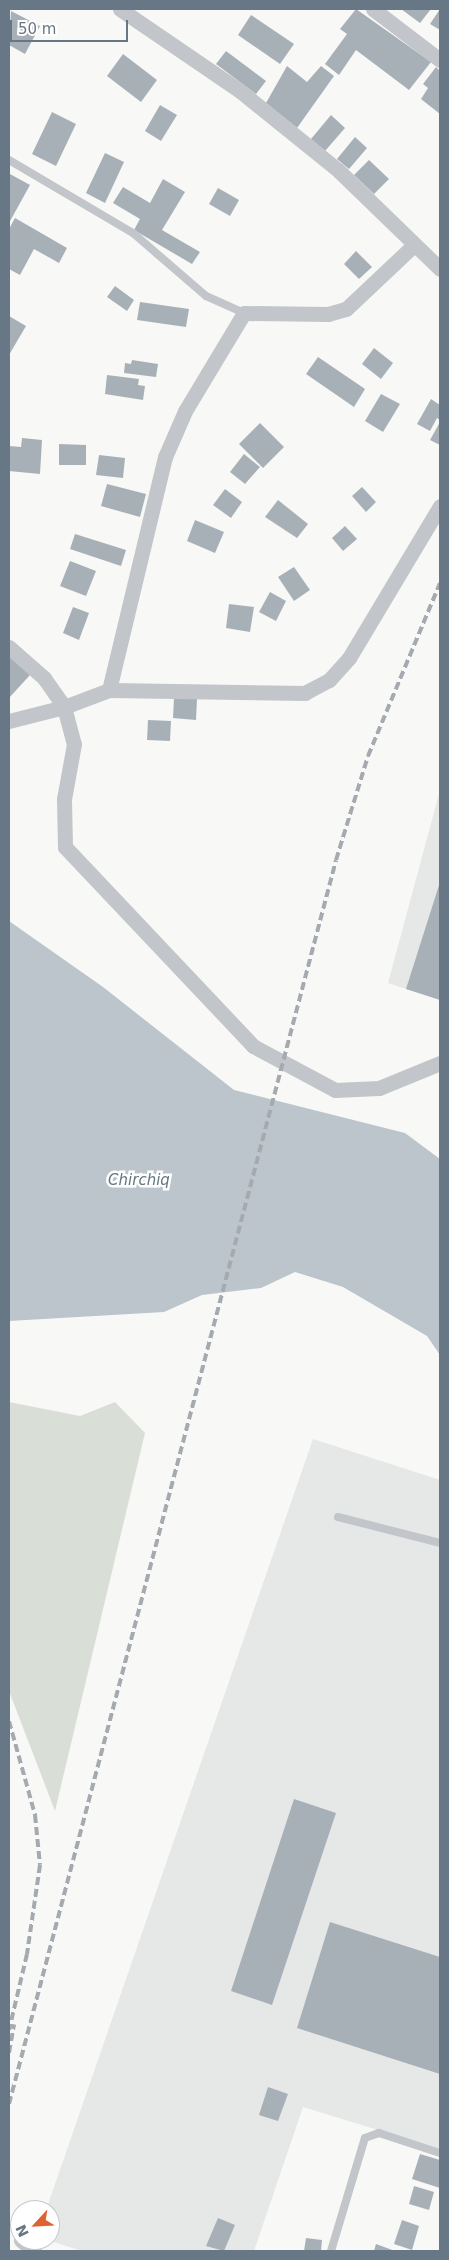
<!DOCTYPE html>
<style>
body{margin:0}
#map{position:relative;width:449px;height:2260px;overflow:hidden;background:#f8f8f6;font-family:"DejaVu Sans",sans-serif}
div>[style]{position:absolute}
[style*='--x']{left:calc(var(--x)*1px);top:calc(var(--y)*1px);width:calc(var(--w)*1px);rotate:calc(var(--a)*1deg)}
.built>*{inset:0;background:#e6e7e7}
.green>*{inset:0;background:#d9dfd7}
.water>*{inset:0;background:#bcc5cb}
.building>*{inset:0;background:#a8b0b7}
.service>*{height:8px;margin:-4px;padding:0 4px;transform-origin:4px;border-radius:4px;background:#c2c5c9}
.minor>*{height:15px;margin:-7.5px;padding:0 7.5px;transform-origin:7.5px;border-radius:7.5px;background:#c2c5c9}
.rail>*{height:4px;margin-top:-2px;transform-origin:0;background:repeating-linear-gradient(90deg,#a5aab0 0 8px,transparent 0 12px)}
span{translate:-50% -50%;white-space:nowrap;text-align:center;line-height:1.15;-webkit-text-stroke:5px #fff;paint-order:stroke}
.water-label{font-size:15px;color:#647781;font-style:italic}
.frame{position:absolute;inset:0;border:10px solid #687786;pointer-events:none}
.north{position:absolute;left:10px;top:2200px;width:50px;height:50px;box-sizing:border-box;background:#fff;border:1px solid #c3c9cf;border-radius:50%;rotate:245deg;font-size:14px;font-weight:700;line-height:20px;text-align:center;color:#687786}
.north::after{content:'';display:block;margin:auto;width:18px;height:22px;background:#de6330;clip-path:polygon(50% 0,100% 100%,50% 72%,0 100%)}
.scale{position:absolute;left:10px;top:20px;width:118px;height:22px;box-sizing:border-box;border:2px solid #687786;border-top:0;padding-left:6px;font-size:15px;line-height:18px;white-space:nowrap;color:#687786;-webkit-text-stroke:4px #fff;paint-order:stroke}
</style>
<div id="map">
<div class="built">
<div style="clip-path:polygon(440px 790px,440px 1000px,388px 983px)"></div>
<div style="clip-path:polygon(313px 1439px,440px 1480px,440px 2149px,303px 2107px,254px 2251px,82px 2251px,47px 2240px,50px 2210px,46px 2210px)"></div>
</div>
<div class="green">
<div style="clip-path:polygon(9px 1402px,80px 1416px,115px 1402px,145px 1433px,55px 1811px,9px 1691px)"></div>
</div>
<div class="water">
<div style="clip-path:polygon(9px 921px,103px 987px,234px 1090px,405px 1133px,440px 1159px,440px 1355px,427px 1336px,343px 1287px,295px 1272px,261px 1288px,202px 1295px,164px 1312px,9px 1321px)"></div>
</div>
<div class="building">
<div style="clip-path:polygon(356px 9px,431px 62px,409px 90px,356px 50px,339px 75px,325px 64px,347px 34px,340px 29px)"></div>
<div style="clip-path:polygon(401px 9px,431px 9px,420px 23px)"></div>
<div style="clip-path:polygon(440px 9px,440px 30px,430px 24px)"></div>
<div style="clip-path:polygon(11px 11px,40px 26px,25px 54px,9px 45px)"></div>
<div style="clip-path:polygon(251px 15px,294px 44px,280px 64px,238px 35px)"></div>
<div style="clip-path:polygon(226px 51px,266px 81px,256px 94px,216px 64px)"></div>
<div style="clip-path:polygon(123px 54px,157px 80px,141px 102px,107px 76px)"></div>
<div style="clip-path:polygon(287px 66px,307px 82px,321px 66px,334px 76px,297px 128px,266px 103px)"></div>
<div style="clip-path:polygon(436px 67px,440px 71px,440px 114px,421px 99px,428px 88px,423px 84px)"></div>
<div style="clip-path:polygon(160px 105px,177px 115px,161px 141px,145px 131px)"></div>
<div style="clip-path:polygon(52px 112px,76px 124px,56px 166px,32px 154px)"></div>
<div style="clip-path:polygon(331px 115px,345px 128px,325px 151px,311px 139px)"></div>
<div style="clip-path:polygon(355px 137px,367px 148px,349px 169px,337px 159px)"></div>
<div style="clip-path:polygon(105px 153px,124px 162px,105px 203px,86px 193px)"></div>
<div style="clip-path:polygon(369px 160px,389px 179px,374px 194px,354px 175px)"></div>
<div style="clip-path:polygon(10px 174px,30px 185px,9px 223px,9px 176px)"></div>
<div style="clip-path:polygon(163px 179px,185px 192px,162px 230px,200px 252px,192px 264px,134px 230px,140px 219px,113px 203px,123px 187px,150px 203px)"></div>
<div style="clip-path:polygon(218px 188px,239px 200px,230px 216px,209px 204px)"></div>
<div style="clip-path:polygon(15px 218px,67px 248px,59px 263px,34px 249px,20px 275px,9px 269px,9px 229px)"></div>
<div style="clip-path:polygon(356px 251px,372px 267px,359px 279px,344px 264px)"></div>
<div style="clip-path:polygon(115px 286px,134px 300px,127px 311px,107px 297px)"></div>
<div style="clip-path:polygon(140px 302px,189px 309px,186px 327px,137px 320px)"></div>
<div style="clip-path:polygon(9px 316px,26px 326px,9px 355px)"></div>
<div style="clip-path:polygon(374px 348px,393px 363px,381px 379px,362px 364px)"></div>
<div style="clip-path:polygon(318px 357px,365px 389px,354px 407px,306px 374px)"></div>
<div style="clip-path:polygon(132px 360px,158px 364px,156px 377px,124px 373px,125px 363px,131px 364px)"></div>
<div style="clip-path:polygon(107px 375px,139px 379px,138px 385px,145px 386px,143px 400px,105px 394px)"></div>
<div style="clip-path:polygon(381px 394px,400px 404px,383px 432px,365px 421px)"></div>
<div style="clip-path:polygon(431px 399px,440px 405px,440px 420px,437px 418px,430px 431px,417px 424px)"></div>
<div style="clip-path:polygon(440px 422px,440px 445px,430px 440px)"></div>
<div style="clip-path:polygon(260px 423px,284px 447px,263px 468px,239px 444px)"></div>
<div style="clip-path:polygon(22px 438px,42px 440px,40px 474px,9px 471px,9px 446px,21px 447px)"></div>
<div style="clip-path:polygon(59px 444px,86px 445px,86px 465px,59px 465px)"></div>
<div style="clip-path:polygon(244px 454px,260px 467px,245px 484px,230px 472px)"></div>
<div style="clip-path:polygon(99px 455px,125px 458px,123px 478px,96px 475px)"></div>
<div style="clip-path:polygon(107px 484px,146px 494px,140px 517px,101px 506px)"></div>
<div style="clip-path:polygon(362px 487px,376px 502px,366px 512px,352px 496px)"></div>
<div style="clip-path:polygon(225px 489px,242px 502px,231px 518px,213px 505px)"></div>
<div style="clip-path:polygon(278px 500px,308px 524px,297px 538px,265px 517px)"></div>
<div style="clip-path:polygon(195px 520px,224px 532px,215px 553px,187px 541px)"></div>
<div style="clip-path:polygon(345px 526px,357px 539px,343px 551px,332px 538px)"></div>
<div style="clip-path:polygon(75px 534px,126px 550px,121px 566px,70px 549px)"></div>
<div style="clip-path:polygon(70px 561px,96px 571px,86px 596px,60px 586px)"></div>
<div style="clip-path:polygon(294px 567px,310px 590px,294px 601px,278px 577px)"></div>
<div style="clip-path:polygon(270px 592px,286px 601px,276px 621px,259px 612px)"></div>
<div style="clip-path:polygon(229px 604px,254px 607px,250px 632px,226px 628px)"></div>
<div style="clip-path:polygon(73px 607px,89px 613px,79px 640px,63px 633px)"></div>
<div style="clip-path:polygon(9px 655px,30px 675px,9px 698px)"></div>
<div style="clip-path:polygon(174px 698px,197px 699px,196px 720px,173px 718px)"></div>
<div style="clip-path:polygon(148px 720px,171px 721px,170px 741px,147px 740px)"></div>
<div style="clip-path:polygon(440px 882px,440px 1000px,406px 989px)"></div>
<div style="clip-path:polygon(294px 1799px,336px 1813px,272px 2005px,231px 1991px)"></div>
<div style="clip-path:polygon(330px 1922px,440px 1957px,440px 2074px,297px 2028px)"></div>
<div style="clip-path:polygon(268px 2087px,288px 2094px,278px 2121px,259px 2115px)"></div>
<div style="clip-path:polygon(420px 2154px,440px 2160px,440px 2188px,412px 2179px)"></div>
<div style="clip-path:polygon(414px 2186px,434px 2192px,429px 2210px,409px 2204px)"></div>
<div style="clip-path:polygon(218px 2218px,235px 2225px,224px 2251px,206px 2246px)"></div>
<div style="clip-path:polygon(402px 2220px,419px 2226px,412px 2250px,394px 2244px)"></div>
<div style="clip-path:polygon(306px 2238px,322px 2240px,321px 2251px,304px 2251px)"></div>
<div style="clip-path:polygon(376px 2244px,395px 2251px,374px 2251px)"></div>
</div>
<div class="service">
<div style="--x:9;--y:160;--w:144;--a:30.5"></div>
<div style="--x:133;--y:233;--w:96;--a:40.8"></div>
<div style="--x:206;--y:296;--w:42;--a:24.1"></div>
<div style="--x:338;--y:1517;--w:105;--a:14.3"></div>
<div style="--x:331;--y:2251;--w:118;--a:-73.3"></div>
<div style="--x:365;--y:2138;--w:15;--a:-20"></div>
<div style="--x:379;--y:2133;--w:64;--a:18.2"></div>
</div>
<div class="minor">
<div style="--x:120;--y:9;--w:145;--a:34.3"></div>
<div style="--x:240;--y:91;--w:127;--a:38.9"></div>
<div style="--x:339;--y:171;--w:141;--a:44.1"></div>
<div style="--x:373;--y:9;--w:84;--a:37.3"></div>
<div style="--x:440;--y:506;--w:177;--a:120.9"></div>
<div style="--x:349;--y:658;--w:30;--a:132"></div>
<div style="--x:329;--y:680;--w:27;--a:152"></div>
<div style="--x:305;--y:693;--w:196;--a:-179.1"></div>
<div style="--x:109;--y:690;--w:48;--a:159.3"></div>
<div style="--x:64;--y:707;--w:38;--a:75"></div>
<div style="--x:74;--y:744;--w:56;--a:100.3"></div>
<div style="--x:64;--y:799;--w:48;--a:88.8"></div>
<div style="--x:65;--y:847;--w:274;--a:46.6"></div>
<div style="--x:253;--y:1046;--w:93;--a:28.2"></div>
<div style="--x:335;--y:1090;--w:44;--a:-2.6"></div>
<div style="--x:379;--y:1088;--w:66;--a:-22.3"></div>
<div style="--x:9;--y:647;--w:47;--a:41.5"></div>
<div style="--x:44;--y:678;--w:35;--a:55"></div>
<div style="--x:64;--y:707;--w:57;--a:165.7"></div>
<div style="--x:109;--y:690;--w:240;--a:-76.5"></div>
<div style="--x:165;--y:457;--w:50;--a:-66.5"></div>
<div style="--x:185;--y:411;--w:114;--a:-59"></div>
<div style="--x:244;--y:313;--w:84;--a:0.7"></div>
<div style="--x:328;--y:314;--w:19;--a:-16"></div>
<div style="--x:346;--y:309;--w:93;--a:-43.3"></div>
<div style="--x:21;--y:2240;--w:17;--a:40"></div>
</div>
<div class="rail">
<div style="--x:9;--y:1721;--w:98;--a:74.5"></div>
<div style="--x:35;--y:1815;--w:50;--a:84.3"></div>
<div style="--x:40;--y:1865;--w:90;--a:98.3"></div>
<div style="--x:27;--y:1954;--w:78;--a:103.3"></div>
<div style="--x:9;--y:2053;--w:29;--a:-80"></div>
<div style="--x:9;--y:2104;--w:1286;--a:-75.27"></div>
<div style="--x:336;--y:860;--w:109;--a:-72.9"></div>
<div style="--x:368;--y:756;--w:187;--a:-67.4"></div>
</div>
<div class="water-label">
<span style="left:139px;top:1181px">Chirchiq</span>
</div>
<div class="frame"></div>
<div class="north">N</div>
<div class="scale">50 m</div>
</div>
